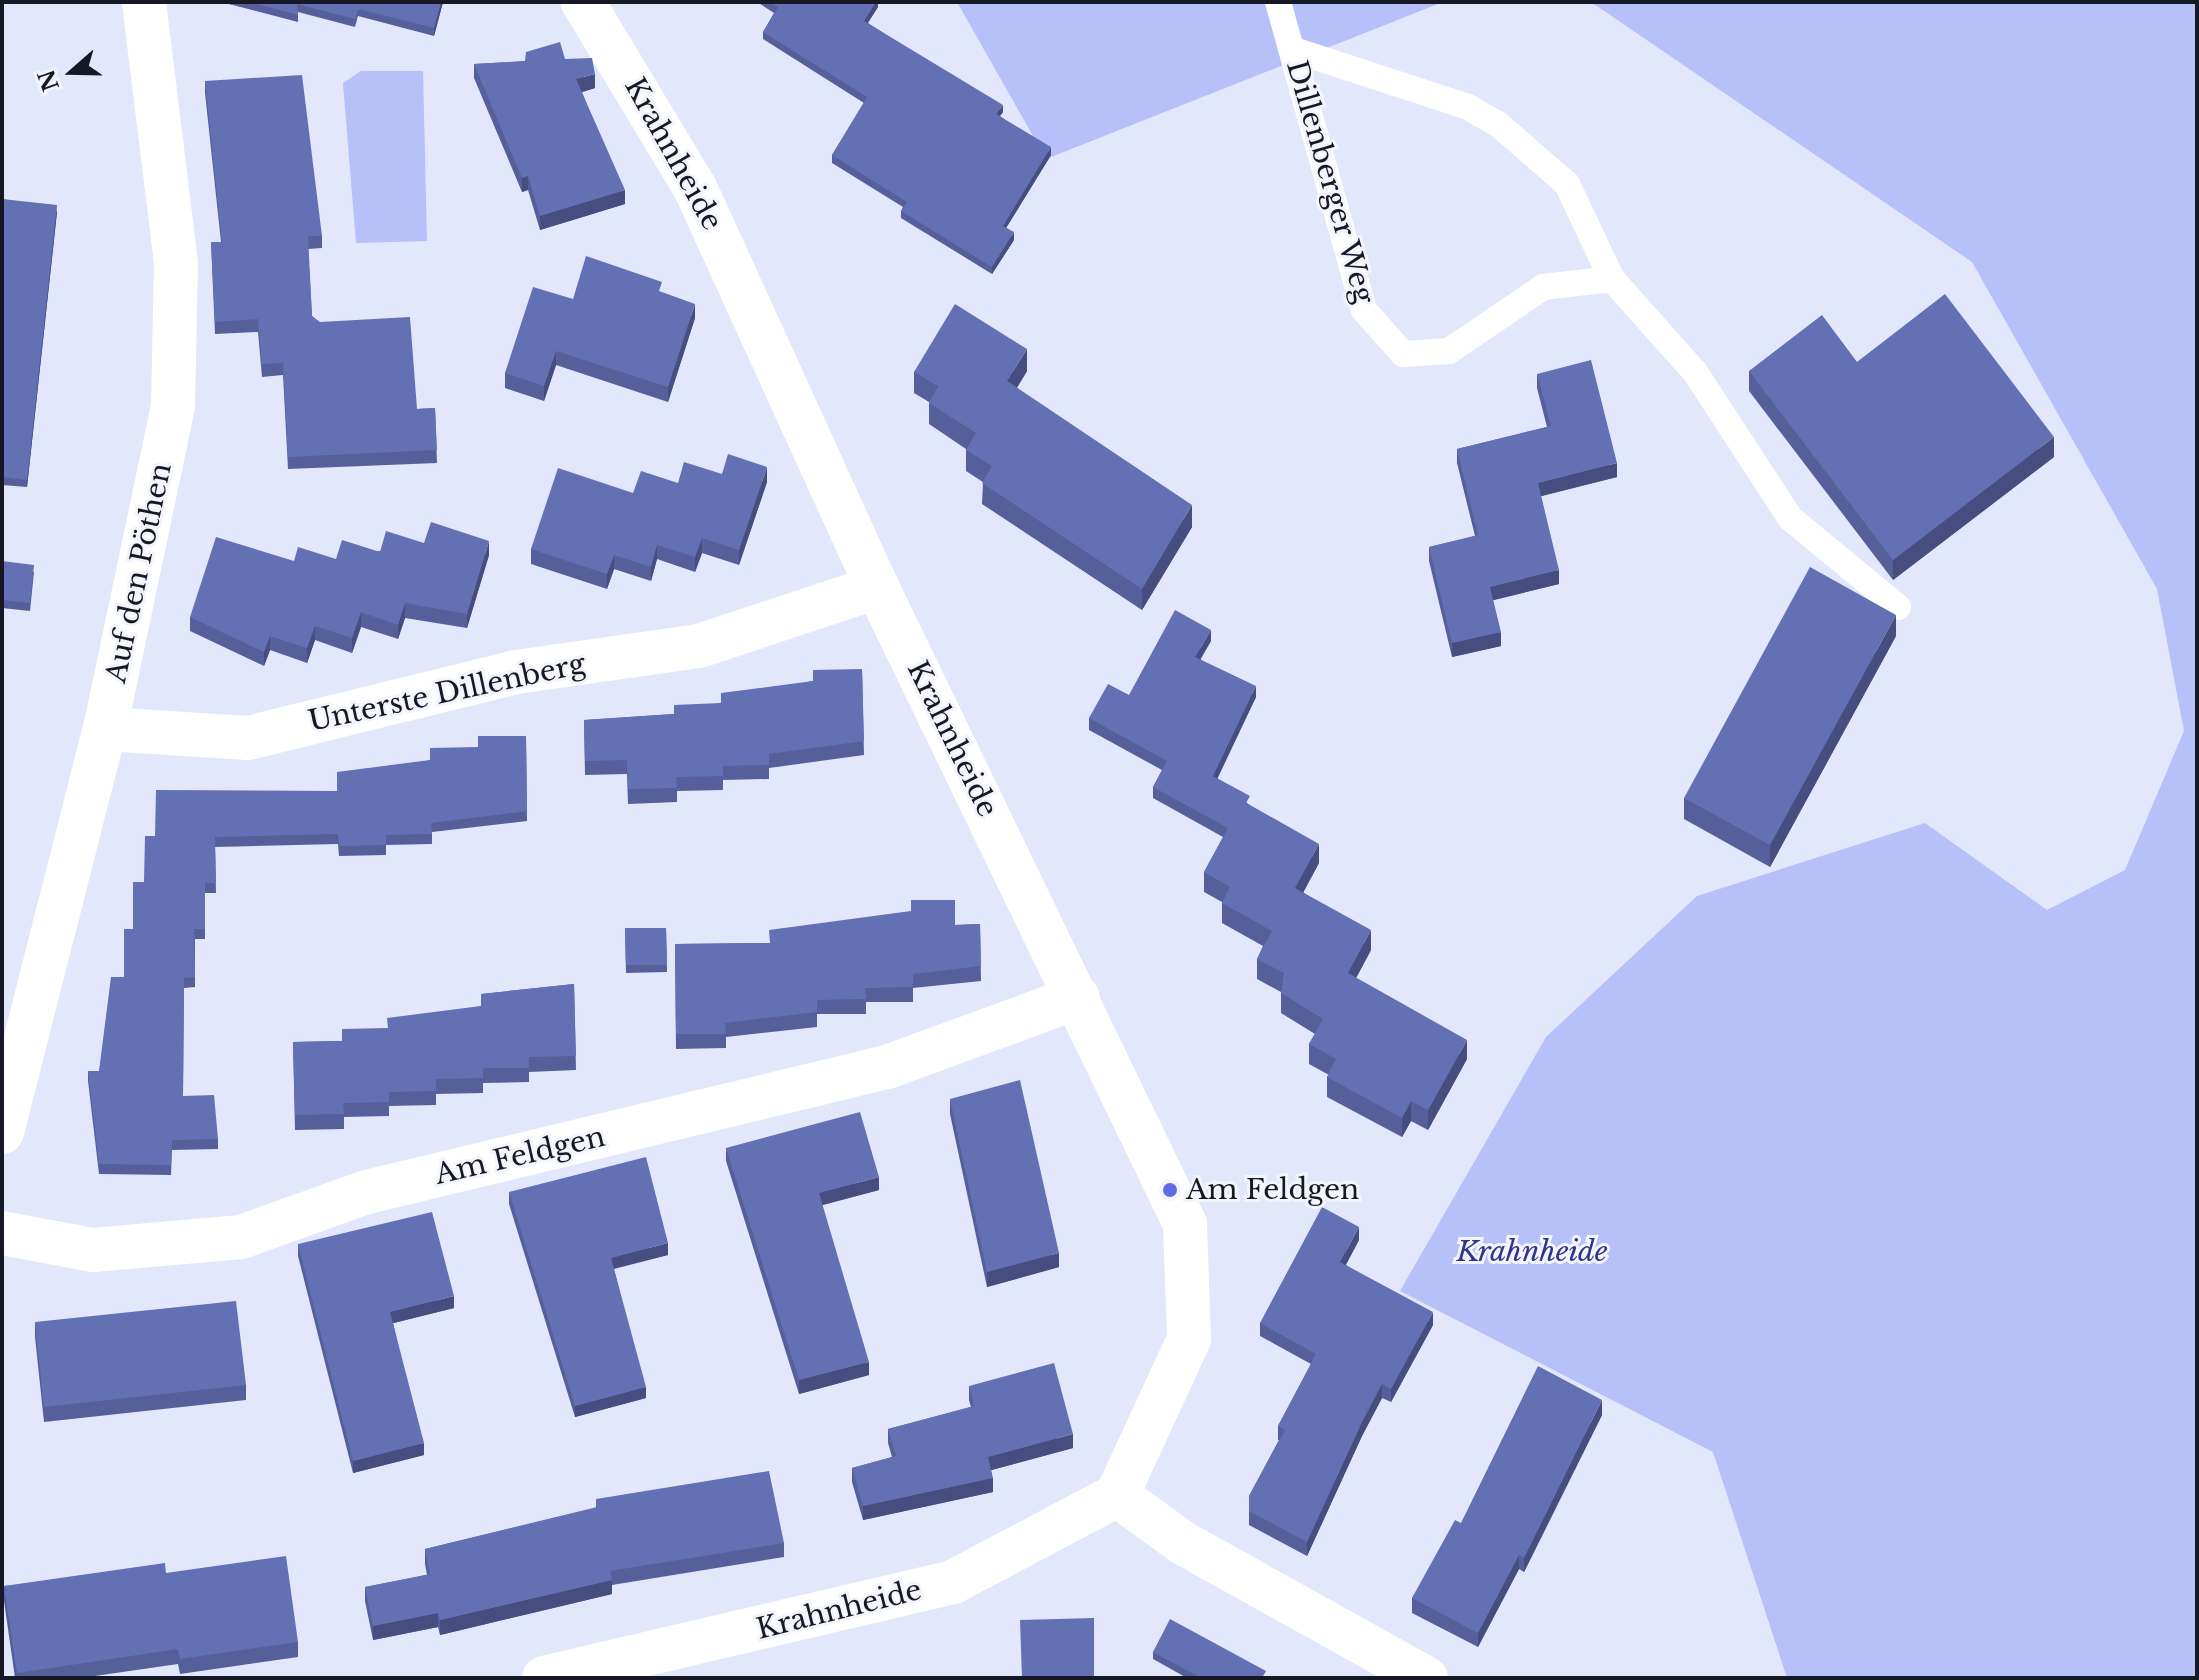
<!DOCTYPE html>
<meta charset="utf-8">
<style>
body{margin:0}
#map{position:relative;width:2199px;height:1680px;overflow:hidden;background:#e2e7fc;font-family:"Libre Baskerville",serif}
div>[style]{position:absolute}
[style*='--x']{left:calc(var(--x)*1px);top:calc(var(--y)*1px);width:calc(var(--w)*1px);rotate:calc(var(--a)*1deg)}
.green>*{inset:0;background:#b5c1f8}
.service>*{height:26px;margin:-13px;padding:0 13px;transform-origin:13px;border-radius:13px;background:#fff}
.minor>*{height:44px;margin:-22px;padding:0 22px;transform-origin:22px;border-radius:22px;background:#fff}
.wall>*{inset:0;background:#55609b}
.shaded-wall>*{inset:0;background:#454e7e}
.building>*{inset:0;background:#6370b4}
.dots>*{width:22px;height:22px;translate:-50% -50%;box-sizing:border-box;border:4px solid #f4f5fc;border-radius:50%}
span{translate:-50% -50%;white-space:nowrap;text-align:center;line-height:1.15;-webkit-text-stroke:6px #f4f5fc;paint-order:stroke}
.street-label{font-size:28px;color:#161925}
.poi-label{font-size:28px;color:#161925}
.left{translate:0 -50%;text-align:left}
.park-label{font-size:28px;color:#2f3588;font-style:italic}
.frame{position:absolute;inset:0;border:4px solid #161925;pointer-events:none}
.north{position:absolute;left:32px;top:32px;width:80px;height:80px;-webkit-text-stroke:6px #f4f5fc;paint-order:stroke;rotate:250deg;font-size:22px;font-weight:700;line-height:32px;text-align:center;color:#161925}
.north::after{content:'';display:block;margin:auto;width:28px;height:36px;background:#161925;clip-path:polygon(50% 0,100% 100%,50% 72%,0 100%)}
</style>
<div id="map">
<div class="green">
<div style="clip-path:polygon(957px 2px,1443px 2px,1046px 159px)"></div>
<div style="clip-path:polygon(1591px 2px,2197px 2px,2197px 1678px,1787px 1678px,1713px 1452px,1400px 1291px,1546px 1037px,1697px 896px,1925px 823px,2047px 910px,2125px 870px,2184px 731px,2157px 589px,1972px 262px)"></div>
<div style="clip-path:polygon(361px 71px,423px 71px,427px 241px,356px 243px,343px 83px)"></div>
</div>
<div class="service">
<div style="--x:1278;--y:2;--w:320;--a:74.4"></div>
<div style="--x:1364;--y:310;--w:59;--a:48.4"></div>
<div style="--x:1403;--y:354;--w:46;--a:-3.7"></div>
<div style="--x:1449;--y:351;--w:114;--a:-34.2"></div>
<div style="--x:1543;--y:287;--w:69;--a:-6.6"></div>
<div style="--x:1612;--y:279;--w:125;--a:48.3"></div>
<div style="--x:1695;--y:372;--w:174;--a:56.9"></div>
<div style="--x:1790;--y:518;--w:140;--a:39.5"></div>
<div style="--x:1291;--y:49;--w:186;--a:18.1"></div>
<div style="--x:1468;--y:107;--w:34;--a:30"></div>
<div style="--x:1498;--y:124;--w:91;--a:41"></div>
<div style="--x:1567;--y:184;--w:105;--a:64.7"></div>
</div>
<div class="minor">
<div style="--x:105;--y:729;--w:143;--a:3.6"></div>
<div style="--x:248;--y:738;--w:276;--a:-13.8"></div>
<div style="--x:516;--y:672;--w:185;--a:-8.1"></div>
<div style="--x:699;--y:646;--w:188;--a:-18.3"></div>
<div style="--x:2;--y:1132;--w:416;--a:-75.7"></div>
<div style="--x:105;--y:729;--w:330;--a:-78.1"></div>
<div style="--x:173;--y:406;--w:143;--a:-88.8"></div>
<div style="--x:176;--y:263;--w:263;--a:-97"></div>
<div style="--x:2;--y:1233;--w:93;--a:10.6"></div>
<div style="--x:93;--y:1250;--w:149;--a:-5"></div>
<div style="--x:241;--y:1237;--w:134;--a:-19.7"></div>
<div style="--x:367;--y:1192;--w:535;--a:-13.52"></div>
<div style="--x:887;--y:1067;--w:203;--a:-20.1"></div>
<div style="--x:1117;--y:1495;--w:82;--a:36"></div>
<div style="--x:1183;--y:1543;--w:278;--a:29.1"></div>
<div style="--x:544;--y:1678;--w:420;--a:-13.2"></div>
<div style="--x:953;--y:1582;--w:186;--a:-27.9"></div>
<div style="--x:1117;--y:1495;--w:172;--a:-65.2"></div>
<div style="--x:1189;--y:1339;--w:115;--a:-92"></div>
<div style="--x:1185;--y:1224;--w:708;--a:-115.8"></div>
<div style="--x:877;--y:587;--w:439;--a:-114.5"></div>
<div style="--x:695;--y:188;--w:217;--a:-121.1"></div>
</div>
<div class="wall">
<div style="clip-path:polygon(221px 2px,443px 2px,434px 36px,358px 16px,355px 27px,298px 12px,298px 22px)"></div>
<div style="clip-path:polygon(757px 2px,878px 2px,878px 7px,868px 23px,1003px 112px,1000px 116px,1051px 155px,1006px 228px,1014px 240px,992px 274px,901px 218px,901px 211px,903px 207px,832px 163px,832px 155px,864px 103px,763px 39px,763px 32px,774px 13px)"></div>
<div style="clip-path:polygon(565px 59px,595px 88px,582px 92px,625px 204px,540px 230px,528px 190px,522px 192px,474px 78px,474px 64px)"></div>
<div style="clip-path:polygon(205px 81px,322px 236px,322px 248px,308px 249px,312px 316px,417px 409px,435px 408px,437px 463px,288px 469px,283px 375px,262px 377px,258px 332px,215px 334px,211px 242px,221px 242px,205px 93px)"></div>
<div style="clip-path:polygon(2px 199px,57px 212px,27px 487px,2px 485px)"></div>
<div style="clip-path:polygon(662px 293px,695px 318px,668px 402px,556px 365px,544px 401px,505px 388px,505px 373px,573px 299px)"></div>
<div style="clip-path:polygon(1857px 362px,2054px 457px,1893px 580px,1749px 391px,1749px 371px)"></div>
<div style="clip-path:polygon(1027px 371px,1017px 388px,1192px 527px,1142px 610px,982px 504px,983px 482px,966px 471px,966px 449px,929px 424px,929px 402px,914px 393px,914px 372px)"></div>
<div style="clip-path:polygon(1537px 374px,1617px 477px,1541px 496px,1559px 584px,1493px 600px,1501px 646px,1452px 657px,1429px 561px,1429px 547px,1475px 536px,1457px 463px,1457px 449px,1547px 427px,1537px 388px)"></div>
<div style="clip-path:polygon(722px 474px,767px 482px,739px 565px,702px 553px,695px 572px,657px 559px,651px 581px,614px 569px,607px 589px,531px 564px,531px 549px,633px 493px)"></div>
<div style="clip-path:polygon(424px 543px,489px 555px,467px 628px,405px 618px,398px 639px,361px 627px,352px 653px,315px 640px,307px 663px,270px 650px,264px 666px,190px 631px,190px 617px,294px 561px,336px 559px)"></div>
<div style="clip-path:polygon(2px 561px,34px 572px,30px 611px,2px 608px)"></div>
<div style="clip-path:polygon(1896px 636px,1770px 867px,1684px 819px,1684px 798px)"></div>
<div style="clip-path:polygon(1211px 641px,1200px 659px,1256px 697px,1217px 778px,1319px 863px,1303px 892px,1371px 950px,1356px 978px,1467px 1059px,1428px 1130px,1411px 1121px,1402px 1137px,1327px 1097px,1327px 1077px,1329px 1075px,1309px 1064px,1309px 1044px,1315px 1034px,1281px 1013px,1281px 992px,1257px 979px,1257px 959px,1263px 946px,1222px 923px,1222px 902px,1204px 892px,1204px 872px,1223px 837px,1153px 798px,1153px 787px,1162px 770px,1089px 730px,1089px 718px,1129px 695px)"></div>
<div style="clip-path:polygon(862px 669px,864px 755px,769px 768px,769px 779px,723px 780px,723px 790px,677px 791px,677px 802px,628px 804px,627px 774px,585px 775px,584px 720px,674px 714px)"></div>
<div style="clip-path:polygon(526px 736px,527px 821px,432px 832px,432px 844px,386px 845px,386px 855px,339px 856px,338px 844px,215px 847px,216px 893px,205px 893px,205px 939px,195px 939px,195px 987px,184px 988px,183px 1096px,218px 1139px,218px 1149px,172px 1150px,171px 1175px,99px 1174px,88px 1081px,88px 1071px,99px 1071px,124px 977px,133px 929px,155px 836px,337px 791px,430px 760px)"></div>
<div style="clip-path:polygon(980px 924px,981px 981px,913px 988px,913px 1002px,866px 1002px,866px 1014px,817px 1014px,817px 1027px,726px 1037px,726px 1048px,676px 1049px,675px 944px,769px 943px,955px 925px)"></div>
<div style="clip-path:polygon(625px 928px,666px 928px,667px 972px,626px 973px)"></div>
<div style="clip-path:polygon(574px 984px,576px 1070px,529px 1072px,529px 1082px,483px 1083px,483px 1093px,436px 1094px,436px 1105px,389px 1106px,389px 1116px,344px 1117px,344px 1129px,295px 1130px,293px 1042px,342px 1041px,481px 1006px,481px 994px)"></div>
<div style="clip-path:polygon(950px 1099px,1059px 1267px,987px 1287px,950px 1114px)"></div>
<div style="clip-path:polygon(726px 1148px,879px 1190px,822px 1205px,869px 1375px,799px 1394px,726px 1161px)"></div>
<div style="clip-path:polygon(509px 1192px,668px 1255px,614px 1269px,646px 1398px,575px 1417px,509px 1204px)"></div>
<div style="clip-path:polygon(1359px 1240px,1346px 1265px,1433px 1325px,1391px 1402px,1382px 1398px,1362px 1436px,1307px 1556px,1249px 1525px,1249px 1496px,1279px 1440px,1278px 1440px,1278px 1426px,1311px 1364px,1260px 1336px,1260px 1323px)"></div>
<div style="clip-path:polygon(298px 1244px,454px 1308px,393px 1323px,424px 1455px,353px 1473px,298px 1256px)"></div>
<div style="clip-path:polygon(35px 1322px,246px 1385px,246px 1400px,44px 1422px,35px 1337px)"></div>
<div style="clip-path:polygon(969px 1386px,1073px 1448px,991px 1470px,993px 1492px,863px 1520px,852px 1482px,852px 1468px,892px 1457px,888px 1443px,888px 1429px,971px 1407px,969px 1400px)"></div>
<div style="clip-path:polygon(1602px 1415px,1524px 1572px,1519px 1569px,1478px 1647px,1412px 1613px,1412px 1598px,1461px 1523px)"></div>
<div style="clip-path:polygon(596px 1499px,784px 1543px,784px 1557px,612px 1585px,612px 1594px,440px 1635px,438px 1627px,373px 1640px,365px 1601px,365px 1587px,427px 1575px,425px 1564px,425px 1549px,596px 1508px)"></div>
<div style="clip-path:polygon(166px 1573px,298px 1642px,298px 1657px,180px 1674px,178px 1664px,81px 1678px,15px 1678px,4px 1601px,4px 1586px)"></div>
<div style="clip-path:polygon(1153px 1652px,1266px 1678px,1187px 1678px,1153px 1659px)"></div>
</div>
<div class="shaded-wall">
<div style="clip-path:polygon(441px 2px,443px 2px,434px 36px,434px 28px)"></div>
<div style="clip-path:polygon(876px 2px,878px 2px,878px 7px,864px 28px,864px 21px)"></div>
<div style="clip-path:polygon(595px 74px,595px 88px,576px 94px,576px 79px)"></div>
<div style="clip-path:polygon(1003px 105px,1003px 112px,996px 121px,996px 114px)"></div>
<div style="clip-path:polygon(1051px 147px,1051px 155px,1003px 233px,1003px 226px)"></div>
<div style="clip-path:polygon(528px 176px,528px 190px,522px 192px,522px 178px)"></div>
<div style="clip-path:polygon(625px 190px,625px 204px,540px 230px,540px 216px)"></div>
<div style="clip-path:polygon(57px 205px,57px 212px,27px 487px,27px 480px)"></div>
<div style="clip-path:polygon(1014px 232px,1014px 240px,992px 274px,992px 267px)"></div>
<div style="clip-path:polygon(695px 304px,695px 318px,668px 402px,668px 387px)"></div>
<div style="clip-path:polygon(1027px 349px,1027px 371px,1007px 403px,1007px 381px)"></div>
<div style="clip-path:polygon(556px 351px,556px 365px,544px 401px,544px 386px)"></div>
<div style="clip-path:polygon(2054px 437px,2054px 457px,1893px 580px,1893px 560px)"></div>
<div style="clip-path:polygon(1617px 463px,1617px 477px,1538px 497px,1538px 483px)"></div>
<div style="clip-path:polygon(767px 467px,767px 482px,739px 565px,739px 550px)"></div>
<div style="clip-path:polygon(1192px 505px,1192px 527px,1142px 610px,1142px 589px)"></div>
<div style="clip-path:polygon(702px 538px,702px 553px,695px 572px,695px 557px)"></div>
<div style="clip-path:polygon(489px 541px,489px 555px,467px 628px,467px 614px)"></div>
<div style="clip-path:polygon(657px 545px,657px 559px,651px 581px,651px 567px)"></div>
<div style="clip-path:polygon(614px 555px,614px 569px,607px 589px,607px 574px)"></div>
<div style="clip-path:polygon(1559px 570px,1559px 584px,1490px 601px,1490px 587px)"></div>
<div style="clip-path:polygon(405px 603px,405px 618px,398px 639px,398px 625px)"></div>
<div style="clip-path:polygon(361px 612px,361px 627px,352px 653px,352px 638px)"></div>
<div style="clip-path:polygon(1896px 615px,1896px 636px,1770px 867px,1770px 845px)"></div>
<div style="clip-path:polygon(315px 626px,315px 640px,307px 663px,307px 648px)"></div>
<div style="clip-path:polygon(1211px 630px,1211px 641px,1195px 669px,1195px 657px)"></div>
<div style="clip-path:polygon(1501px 632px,1501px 646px,1452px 657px,1452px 643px)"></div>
<div style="clip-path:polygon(270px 636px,270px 650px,264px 666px,264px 652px)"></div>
<div style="clip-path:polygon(1256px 686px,1256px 697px,1213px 788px,1213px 776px)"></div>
<div style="clip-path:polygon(1319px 844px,1319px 863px,1295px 908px,1295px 888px)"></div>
<div style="clip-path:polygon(1371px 930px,1371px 950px,1348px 993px,1348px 973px)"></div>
<div style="clip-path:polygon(1467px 1040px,1467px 1059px,1428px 1130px,1428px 1110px)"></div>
<div style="clip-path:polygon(1411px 1101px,1411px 1121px,1402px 1137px,1402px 1118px)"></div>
<div style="clip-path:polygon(879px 1177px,879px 1190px,819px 1206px,819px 1193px)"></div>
<div style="clip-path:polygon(1359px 1227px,1359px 1240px,1340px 1275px,1340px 1262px)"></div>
<div style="clip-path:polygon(668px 1243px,668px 1255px,611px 1269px,611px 1258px)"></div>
<div style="clip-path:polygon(1059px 1253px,1059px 1267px,987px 1287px,987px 1272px)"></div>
<div style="clip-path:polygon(454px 1296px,454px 1308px,390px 1324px,390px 1312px)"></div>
<div style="clip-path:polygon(1433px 1312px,1433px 1325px,1391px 1402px,1391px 1389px)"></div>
<div style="clip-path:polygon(869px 1362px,869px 1375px,799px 1394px,799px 1380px)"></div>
<div style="clip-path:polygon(1382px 1384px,1382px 1398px,1362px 1436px,1307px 1556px,1307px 1542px,1362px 1422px)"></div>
<div style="clip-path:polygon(646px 1387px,646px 1398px,575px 1417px,575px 1406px)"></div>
<div style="clip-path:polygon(1602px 1400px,1602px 1415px,1524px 1572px,1524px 1558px)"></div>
<div style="clip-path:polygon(1073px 1434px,1073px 1448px,988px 1471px,988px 1457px)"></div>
<div style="clip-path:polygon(424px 1443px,424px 1455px,353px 1473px,353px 1461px)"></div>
<div style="clip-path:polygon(993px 1478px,993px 1492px,863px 1520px,863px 1506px)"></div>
<div style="clip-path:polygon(1519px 1555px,1519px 1569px,1478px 1647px,1478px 1633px)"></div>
<div style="clip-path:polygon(612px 1580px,612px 1594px,440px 1635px,440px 1620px)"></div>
<div style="clip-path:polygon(438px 1613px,438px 1627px,373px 1640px,373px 1626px)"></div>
</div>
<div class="building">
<div style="clip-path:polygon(249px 2px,441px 2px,434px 28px,358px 9px,355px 19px,297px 4px,298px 15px)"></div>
<div style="clip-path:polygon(769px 2px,876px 2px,864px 21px,1003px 105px,996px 114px,1051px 147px,1003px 226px,1014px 232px,992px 267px,901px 211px,907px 202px,832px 155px,867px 97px,763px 32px,778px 7px)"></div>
<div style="clip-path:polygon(560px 42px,565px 59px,592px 58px,595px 74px,576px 79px,625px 190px,540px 216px,528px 176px,522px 178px,474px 64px,525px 61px,526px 52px)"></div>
<div style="clip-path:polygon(302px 75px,322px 236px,308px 236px,312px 316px,320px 322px,410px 317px,417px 409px,435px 408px,437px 450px,288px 457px,283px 363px,262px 364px,258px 319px,215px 322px,211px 242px,222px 242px,205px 81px)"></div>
<div style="clip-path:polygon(2px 199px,57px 205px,27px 480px,2px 477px)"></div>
<div style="clip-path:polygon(586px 256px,662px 282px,659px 291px,695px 304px,668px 387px,556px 351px,544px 386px,505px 373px,533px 287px,573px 299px)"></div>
<div style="clip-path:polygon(1945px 294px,2054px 437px,1893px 560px,1749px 371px,1822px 315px,1857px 362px)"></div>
<div style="clip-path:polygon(955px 304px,1027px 349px,1007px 381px,1192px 505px,1142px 589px,982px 483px,992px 466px,966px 450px,976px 433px,929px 403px,938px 386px,914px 372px)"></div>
<div style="clip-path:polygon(1591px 360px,1617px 463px,1538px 483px,1559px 570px,1490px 587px,1501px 632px,1452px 643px,1429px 547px,1478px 535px,1457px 449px,1551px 426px,1537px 374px)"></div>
<div style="clip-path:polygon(728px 454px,767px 467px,739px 550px,702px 538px,695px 557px,657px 545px,651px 567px,614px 555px,607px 574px,531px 549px,558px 468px,633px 493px,641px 471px,678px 483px,684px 462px,722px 474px)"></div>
<div style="clip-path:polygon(431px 522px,489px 541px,467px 614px,405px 603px,398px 625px,361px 612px,352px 638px,315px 626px,307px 648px,270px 636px,264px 652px,190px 617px,216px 537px,294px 561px,298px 547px,336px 559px,342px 540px,380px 552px,386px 531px,424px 543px)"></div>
<div style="clip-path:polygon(2px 561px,34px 565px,30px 603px,2px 600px)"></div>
<div style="clip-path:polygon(1810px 567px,1896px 615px,1770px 845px,1684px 798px)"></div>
<div style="clip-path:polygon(1175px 610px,1211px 630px,1195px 657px,1256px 686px,1213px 776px,1250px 796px,1246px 803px,1243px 801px,1228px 828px,1153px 787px,1167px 761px,1089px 718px,1108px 684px,1129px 695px)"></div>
<div style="clip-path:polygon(862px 669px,864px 741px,769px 754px,769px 765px,723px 766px,723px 776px,676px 777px,677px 788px,628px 789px,627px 760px,585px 761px,584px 720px,674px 714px,674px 705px,721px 703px,721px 693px,813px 681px,813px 670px)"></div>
<div style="clip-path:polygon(478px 736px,526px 736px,527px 811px,431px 823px,432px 834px,386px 835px,386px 845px,339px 846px,338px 834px,215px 837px,216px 883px,205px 883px,205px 929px,194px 929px,195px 977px,184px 978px,183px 1096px,214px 1095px,218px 1139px,172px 1140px,171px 1165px,99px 1164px,88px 1071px,99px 1071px,111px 977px,124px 977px,124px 929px,133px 929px,133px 882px,144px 882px,145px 836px,155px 836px,156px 790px,337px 791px,337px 772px,430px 760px,430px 748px,478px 747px)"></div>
<div style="clip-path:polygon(1243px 801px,1319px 844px,1295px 888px,1371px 930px,1348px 973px,1467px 1040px,1428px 1110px,1411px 1101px,1402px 1118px,1327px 1077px,1336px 1059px,1309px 1044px,1323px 1019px,1281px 993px,1284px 973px,1257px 959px,1272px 931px,1222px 903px,1230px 887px,1204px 872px)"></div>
<div style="clip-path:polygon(911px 900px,955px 900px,955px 925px,980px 924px,981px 966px,913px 974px,913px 987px,865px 988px,866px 999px,817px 1000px,817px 1012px,725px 1023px,726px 1034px,676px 1034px,675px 944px,770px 943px,769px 930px,911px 911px)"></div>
<div style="clip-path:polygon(625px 928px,666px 928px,667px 965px,626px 965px)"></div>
<div style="clip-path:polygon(574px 984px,576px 1056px,529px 1057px,529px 1068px,483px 1068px,483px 1078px,436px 1079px,436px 1091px,389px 1092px,389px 1102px,343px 1103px,344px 1114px,295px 1115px,293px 1042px,342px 1041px,342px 1029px,388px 1028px,387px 1018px,481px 1006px,481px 994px)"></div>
<div style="clip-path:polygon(1020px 1080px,1059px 1253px,987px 1272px,950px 1099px)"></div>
<div style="clip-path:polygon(860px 1112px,879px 1177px,819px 1193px,869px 1362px,799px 1380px,726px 1148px)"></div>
<div style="clip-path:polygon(646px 1157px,668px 1243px,611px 1258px,646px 1387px,575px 1406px,509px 1192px)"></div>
<div style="clip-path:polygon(1322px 1207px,1359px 1227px,1340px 1262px,1433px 1312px,1391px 1389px,1382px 1384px,1362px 1422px,1307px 1542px,1249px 1511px,1249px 1496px,1285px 1430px,1278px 1426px,1316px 1354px,1260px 1323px)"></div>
<div style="clip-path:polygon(432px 1212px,454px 1296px,390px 1312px,424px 1443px,353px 1461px,298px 1244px)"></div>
<div style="clip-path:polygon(236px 1301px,246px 1385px,44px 1407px,35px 1322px)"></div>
<div style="clip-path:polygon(1054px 1363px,1073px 1434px,988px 1457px,993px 1478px,863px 1506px,852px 1468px,896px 1456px,888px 1429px,974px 1406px,969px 1386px)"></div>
<div style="clip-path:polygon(1538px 1366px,1602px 1400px,1524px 1558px,1519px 1555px,1478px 1633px,1412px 1598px,1455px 1520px,1461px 1523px)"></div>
<div style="clip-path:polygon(769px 1471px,784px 1543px,610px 1571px,612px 1580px,440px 1620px,438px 1613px,373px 1626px,365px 1587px,430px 1574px,425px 1549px,597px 1507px,596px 1499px)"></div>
<div style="clip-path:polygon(286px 1556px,298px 1642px,180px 1659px,178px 1649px,17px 1673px,4px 1586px,165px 1563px,166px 1573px)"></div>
<div style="clip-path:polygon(1094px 1618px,1094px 1678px,1022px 1678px,1020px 1620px)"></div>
<div style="clip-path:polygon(1170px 1619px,1266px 1671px,1262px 1678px,1201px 1678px,1153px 1652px)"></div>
</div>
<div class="dots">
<div style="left:1170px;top:1190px;background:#5e6be3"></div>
</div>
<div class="street-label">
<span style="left:673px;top:154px;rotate:61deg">Krahnheide</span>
<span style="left:1330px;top:182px;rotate:74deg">Dillenberger Weg</span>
<span style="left:139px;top:573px;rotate:-78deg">Auf den Pöthen</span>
<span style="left:447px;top:693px;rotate:-12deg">Unterste Dillenberg</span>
<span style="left:952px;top:739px;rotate:64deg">Krahnheide</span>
<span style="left:520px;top:1156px;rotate:-13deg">Am Feldgen</span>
<span style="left:839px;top:1610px;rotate:-14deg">Krahnheide</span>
</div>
<div class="poi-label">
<span class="left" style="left:1186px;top:1190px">Am Feldgen</span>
</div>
<div class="park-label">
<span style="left:1532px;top:1252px">Krahnheide</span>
</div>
<div class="frame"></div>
<div class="north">N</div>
</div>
